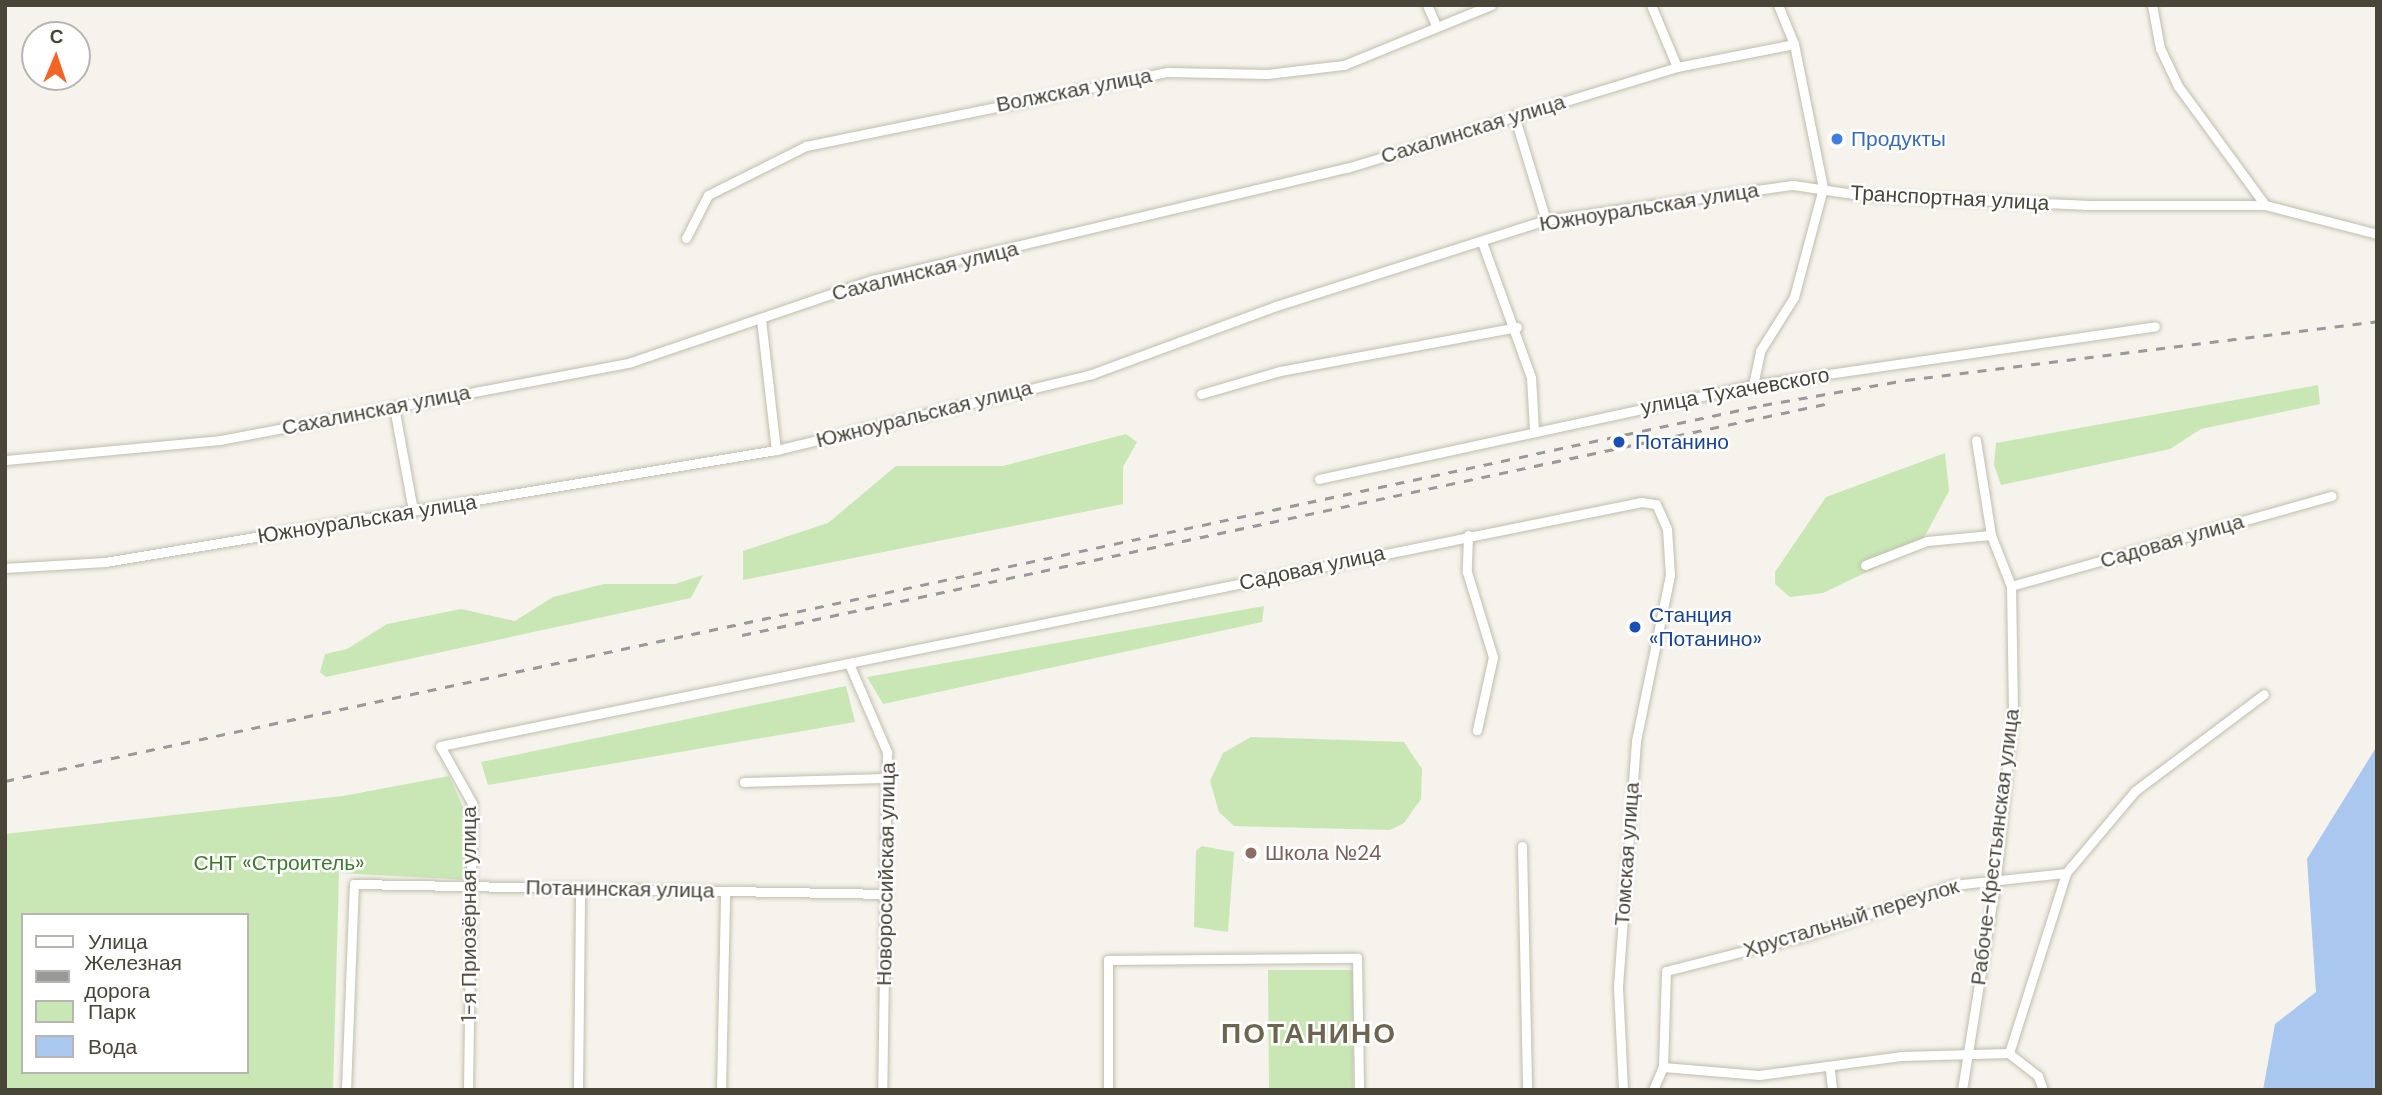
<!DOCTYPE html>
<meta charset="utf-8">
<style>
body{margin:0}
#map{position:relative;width:2382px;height:1095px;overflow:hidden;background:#f5f3eb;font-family:"DM Sans",sans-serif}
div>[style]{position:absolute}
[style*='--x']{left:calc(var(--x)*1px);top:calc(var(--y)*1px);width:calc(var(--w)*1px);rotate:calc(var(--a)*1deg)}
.green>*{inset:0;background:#c9e7b5}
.water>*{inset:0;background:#aac7ef}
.roads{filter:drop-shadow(0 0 2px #c0bdad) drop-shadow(0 0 2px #c0bdad)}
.street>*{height:9px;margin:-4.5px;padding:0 4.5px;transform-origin:4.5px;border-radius:4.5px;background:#fff}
.rail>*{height:2.5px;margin-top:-1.25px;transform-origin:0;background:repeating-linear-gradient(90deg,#999 0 9px,transparent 0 18px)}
.dots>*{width:19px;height:19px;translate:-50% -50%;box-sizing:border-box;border:4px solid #fff;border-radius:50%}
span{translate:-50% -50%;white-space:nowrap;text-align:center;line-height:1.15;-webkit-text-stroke:5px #fff;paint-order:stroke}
.street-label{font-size:21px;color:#494539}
.shop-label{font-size:21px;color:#366cbe}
.left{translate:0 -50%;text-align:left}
.transit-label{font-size:21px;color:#164399}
.education-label{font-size:21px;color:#785e54}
.park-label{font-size:21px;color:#3d7a2c}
.district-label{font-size:28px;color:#6c6550;font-weight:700;letter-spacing:2px}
.frame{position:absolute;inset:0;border:7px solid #494539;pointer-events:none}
.legend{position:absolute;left:21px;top:913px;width:228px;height:161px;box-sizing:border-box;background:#fff;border:2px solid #b6b5b0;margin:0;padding:9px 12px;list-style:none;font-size:21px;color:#494539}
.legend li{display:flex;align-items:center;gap:14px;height:35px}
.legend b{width:35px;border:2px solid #b6b5b0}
.north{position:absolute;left:21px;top:21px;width:70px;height:70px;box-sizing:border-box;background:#fff;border:2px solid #b6b5b0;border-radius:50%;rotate:2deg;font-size:19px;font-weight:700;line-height:28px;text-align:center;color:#494539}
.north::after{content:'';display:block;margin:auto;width:24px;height:32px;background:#f46423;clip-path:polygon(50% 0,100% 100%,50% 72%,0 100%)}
</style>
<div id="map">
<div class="green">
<div style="clip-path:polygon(2318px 385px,2320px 404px,2201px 429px,2170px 449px,2001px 485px,1994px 465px,1996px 443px)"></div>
<div style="clip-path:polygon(1126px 434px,1137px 442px,1123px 467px,1123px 504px,743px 580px,743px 551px,828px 523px,896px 466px,1003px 466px)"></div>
<div style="clip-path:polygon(1945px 453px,1949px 491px,1919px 547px,1823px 593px,1790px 597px,1775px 584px,1775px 572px,1826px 497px)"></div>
<div style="clip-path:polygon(703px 575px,691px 598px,326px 677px,320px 672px,325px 654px,347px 649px,387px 624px,461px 609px,515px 621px,553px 597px,604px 584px,675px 584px)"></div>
<div style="clip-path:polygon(1264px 606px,1262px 622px,883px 704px,867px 677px)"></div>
<div style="clip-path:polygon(846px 686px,855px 722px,488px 785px,481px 762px)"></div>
<div style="clip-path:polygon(1251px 737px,1404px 742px,1422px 769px,1421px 799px,1404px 823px,1390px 830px,1234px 826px,1219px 812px,1210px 781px,1223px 753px)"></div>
<div style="clip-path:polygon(evenodd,449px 776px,468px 818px,468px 880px,339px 873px,333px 1090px,5px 1090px,5px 834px,343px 796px,449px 776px,23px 915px,247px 915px,247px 1072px,23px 1072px,23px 915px)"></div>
<div style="clip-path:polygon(1202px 846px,1234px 852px,1228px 932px,1194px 927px,1196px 851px)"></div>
<div style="clip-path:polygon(1268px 970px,1353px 970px,1353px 1090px,1269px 1090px)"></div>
</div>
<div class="water">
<div style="clip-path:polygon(2377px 746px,2377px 1090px,2263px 1090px,2275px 1024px,2316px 992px,2307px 859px)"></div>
</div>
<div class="roads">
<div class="street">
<div style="--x:1427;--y:5;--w:24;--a:66"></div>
<div style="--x:1651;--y:5;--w:67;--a:67.2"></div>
<div style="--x:1778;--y:5;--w:42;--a:67.7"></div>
<div style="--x:1794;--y:44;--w:147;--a:78.6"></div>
<div style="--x:2152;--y:5;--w:44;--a:79.5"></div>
<div style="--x:2160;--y:48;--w:42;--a:64.7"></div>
<div style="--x:2178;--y:86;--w:147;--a:53.8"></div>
<div style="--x:2265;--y:205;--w:116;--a:14.5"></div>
<div style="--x:1514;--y:115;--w:110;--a:73.1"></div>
<div style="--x:686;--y:238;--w:48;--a:-62.9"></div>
<div style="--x:708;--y:195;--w:110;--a:-26.6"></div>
<div style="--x:806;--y:146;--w:369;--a:-11.6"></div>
<div style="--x:1167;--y:72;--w:100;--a:1.1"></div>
<div style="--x:1267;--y:74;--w:78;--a:-6.7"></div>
<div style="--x:1344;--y:65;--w:159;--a:-22.2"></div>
<div style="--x:1482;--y:242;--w:144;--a:70.1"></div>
<div style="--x:1531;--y:377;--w:52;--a:86.7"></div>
<div style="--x:761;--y:319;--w:132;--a:83.5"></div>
<div style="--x:1753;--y:385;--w:35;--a:-78"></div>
<div style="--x:1760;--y:351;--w:64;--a:-57.8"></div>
<div style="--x:1794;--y:297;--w:113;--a:-75.1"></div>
<div style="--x:1201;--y:394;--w:82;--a:-16.2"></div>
<div style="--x:1280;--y:371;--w:241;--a:-10.5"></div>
<div style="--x:394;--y:407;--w:106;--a:79.6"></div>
<div style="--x:5;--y:460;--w:216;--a:-5.3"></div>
<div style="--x:220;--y:440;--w:418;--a:-10.7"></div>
<div style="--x:631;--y:362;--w:255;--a:-18.8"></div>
<div style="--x:872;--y:280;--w:488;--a:-13.3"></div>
<div style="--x:1347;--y:168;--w:345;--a:-17"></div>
<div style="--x:1677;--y:67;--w:119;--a:-11.1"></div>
<div style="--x:1319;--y:479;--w:444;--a:-12.2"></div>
<div style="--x:1753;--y:385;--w:406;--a:-8.3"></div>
<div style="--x:1468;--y:535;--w:37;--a:92"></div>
<div style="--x:1467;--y:572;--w:89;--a:73"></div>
<div style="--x:1493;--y:657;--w:75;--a:102.4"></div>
<div style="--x:1865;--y:565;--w:66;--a:-21.2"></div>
<div style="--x:1927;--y:541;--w:64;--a:-5.4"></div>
<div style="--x:5;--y:568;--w:100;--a:-3.4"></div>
<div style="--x:105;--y:562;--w:680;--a:-9.48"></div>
<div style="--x:776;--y:450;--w:325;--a:-13.5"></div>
<div style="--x:1092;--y:374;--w:196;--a:-20.3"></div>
<div style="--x:1276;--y:306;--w:283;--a:-17.7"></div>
<div style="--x:1546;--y:220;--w:249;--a:-8.1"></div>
<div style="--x:1793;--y:185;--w:68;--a:8.5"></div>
<div style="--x:1860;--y:195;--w:225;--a:2.5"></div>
<div style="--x:2085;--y:205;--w:180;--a:0"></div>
<div style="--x:2011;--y:586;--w:333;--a:-15.7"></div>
<div style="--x:850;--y:666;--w:94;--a:66.7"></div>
<div style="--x:887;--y:752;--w:338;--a:90.8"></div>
<div style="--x:744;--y:782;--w:144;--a:-1.6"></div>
<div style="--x:1522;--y:846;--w:244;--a:88.8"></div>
<div style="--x:1663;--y:1067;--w:96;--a:4.8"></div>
<div style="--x:1759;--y:1075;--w:143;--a:-7.6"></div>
<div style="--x:1901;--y:1056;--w:108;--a:-1.6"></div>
<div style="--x:1830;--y:1070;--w:20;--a:84"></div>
<div style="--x:346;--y:1090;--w:206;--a:-87.8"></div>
<div style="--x:354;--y:884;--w:533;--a:1.07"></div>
<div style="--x:468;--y:1090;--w:287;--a:-89.2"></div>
<div style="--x:472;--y:803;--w:65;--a:-119.3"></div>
<div style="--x:440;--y:746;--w:1226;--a:-11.48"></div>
<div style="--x:1641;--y:502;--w:15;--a:8"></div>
<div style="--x:1656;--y:504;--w:27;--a:66"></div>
<div style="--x:1667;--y:529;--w:46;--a:86.3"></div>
<div style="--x:1670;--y:575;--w:169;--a:101.6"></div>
<div style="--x:1636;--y:741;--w:247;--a:94.2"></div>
<div style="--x:1618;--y:987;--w:103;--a:87.2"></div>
<div style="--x:578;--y:1090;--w:202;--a:-89.4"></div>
<div style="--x:721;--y:1090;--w:199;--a:-88.8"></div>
<div style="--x:1108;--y:1090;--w:130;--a:-90"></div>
<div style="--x:1108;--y:960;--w:249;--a:-0.5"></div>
<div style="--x:1357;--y:958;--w:132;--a:89.1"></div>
<div style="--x:1653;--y:1090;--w:25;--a:-67"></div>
<div style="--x:1663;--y:1067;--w:96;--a:-88.2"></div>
<div style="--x:1666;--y:971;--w:150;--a:-14.3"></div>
<div style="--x:1811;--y:934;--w:150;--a:-19"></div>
<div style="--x:1953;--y:885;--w:114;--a:-6.1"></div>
<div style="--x:1962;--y:1090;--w:215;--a:-80.9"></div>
<div style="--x:1996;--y:878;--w:167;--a:-84.2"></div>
<div style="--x:2013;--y:712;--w:126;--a:-90.9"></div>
<div style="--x:2011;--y:586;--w:55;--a:-111.4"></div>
<div style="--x:1991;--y:535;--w:96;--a:-99"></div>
<div style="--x:2043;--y:1090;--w:15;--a:-110"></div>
<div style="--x:2038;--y:1076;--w:37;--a:-142"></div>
<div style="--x:2009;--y:1053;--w:189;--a:-72.4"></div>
<div style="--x:2066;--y:873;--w:107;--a:-49.9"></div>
<div style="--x:2135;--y:791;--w:161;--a:-36.9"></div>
</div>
</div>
<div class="rail">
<div style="--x:742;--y:635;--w:1112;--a:-12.04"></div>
<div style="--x:5;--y:781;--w:1798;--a:-12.07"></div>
<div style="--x:1763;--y:405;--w:145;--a:-9.9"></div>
<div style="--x:1906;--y:380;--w:475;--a:-7.1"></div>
</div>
<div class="dots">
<div style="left:1837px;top:139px;background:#3f7fe0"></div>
<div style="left:1619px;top:442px;background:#1a4fb4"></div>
<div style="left:1635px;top:627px;background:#1a4fb4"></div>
<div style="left:1251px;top:853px;background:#8d6e63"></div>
</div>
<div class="street-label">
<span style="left:1074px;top:90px;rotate:-11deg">Волжская улица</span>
<span style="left:1473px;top:129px;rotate:-17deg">Сахалинская улица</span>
<span style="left:1950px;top:198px;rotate:3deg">Транспортная улица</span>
<span style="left:1649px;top:207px;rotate:-9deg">Южноуральская улица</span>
<span style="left:925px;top:271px;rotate:-14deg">Сахалинская улица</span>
<span style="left:1735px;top:391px;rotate:-10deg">улица Тухачевского</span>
<span style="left:376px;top:410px;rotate:-11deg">Сахалинская улица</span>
<span style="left:924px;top:414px;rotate:-14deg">Южноуральская улица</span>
<span style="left:367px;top:519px;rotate:-9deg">Южноуральская улица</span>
<span style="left:2172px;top:541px;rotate:-16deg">Садовая улица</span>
<span style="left:1312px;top:568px;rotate:-12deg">Садовая улица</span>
<span style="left:1995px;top:847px;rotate:-83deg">Рабоче-Крестьянская улица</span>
<span style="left:1627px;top:854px;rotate:-86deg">Томская улица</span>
<span style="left:886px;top:874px;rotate:-89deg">Новороссийская улица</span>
<span style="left:620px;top:889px;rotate:1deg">Потанинская улица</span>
<span style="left:469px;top:914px;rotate:-90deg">1-я Приозёрная улица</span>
<span style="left:1851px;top:918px;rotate:-17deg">Хрустальный переулок</span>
</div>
<div class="shop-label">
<span class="left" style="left:1851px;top:139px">Продукты</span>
</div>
<div class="transit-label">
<span class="left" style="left:1635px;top:442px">Потанино</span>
<span class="left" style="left:1649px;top:627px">Станция<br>«Потанино»</span>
</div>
<div class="education-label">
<span class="left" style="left:1265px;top:853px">Школа №24</span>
</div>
<div class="park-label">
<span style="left:279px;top:863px">СНТ «Строитель»</span>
</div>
<div class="district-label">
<span style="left:1309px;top:1034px">ПОТАНИНО</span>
</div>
<div class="frame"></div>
<ul class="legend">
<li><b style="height:9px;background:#fff"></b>Улица</li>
<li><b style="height:9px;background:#999"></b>Железная дорога</li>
<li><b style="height:19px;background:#c9e7b5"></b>Парк</li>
<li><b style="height:19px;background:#aac7ef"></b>Вода</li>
</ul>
<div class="north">С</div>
</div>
